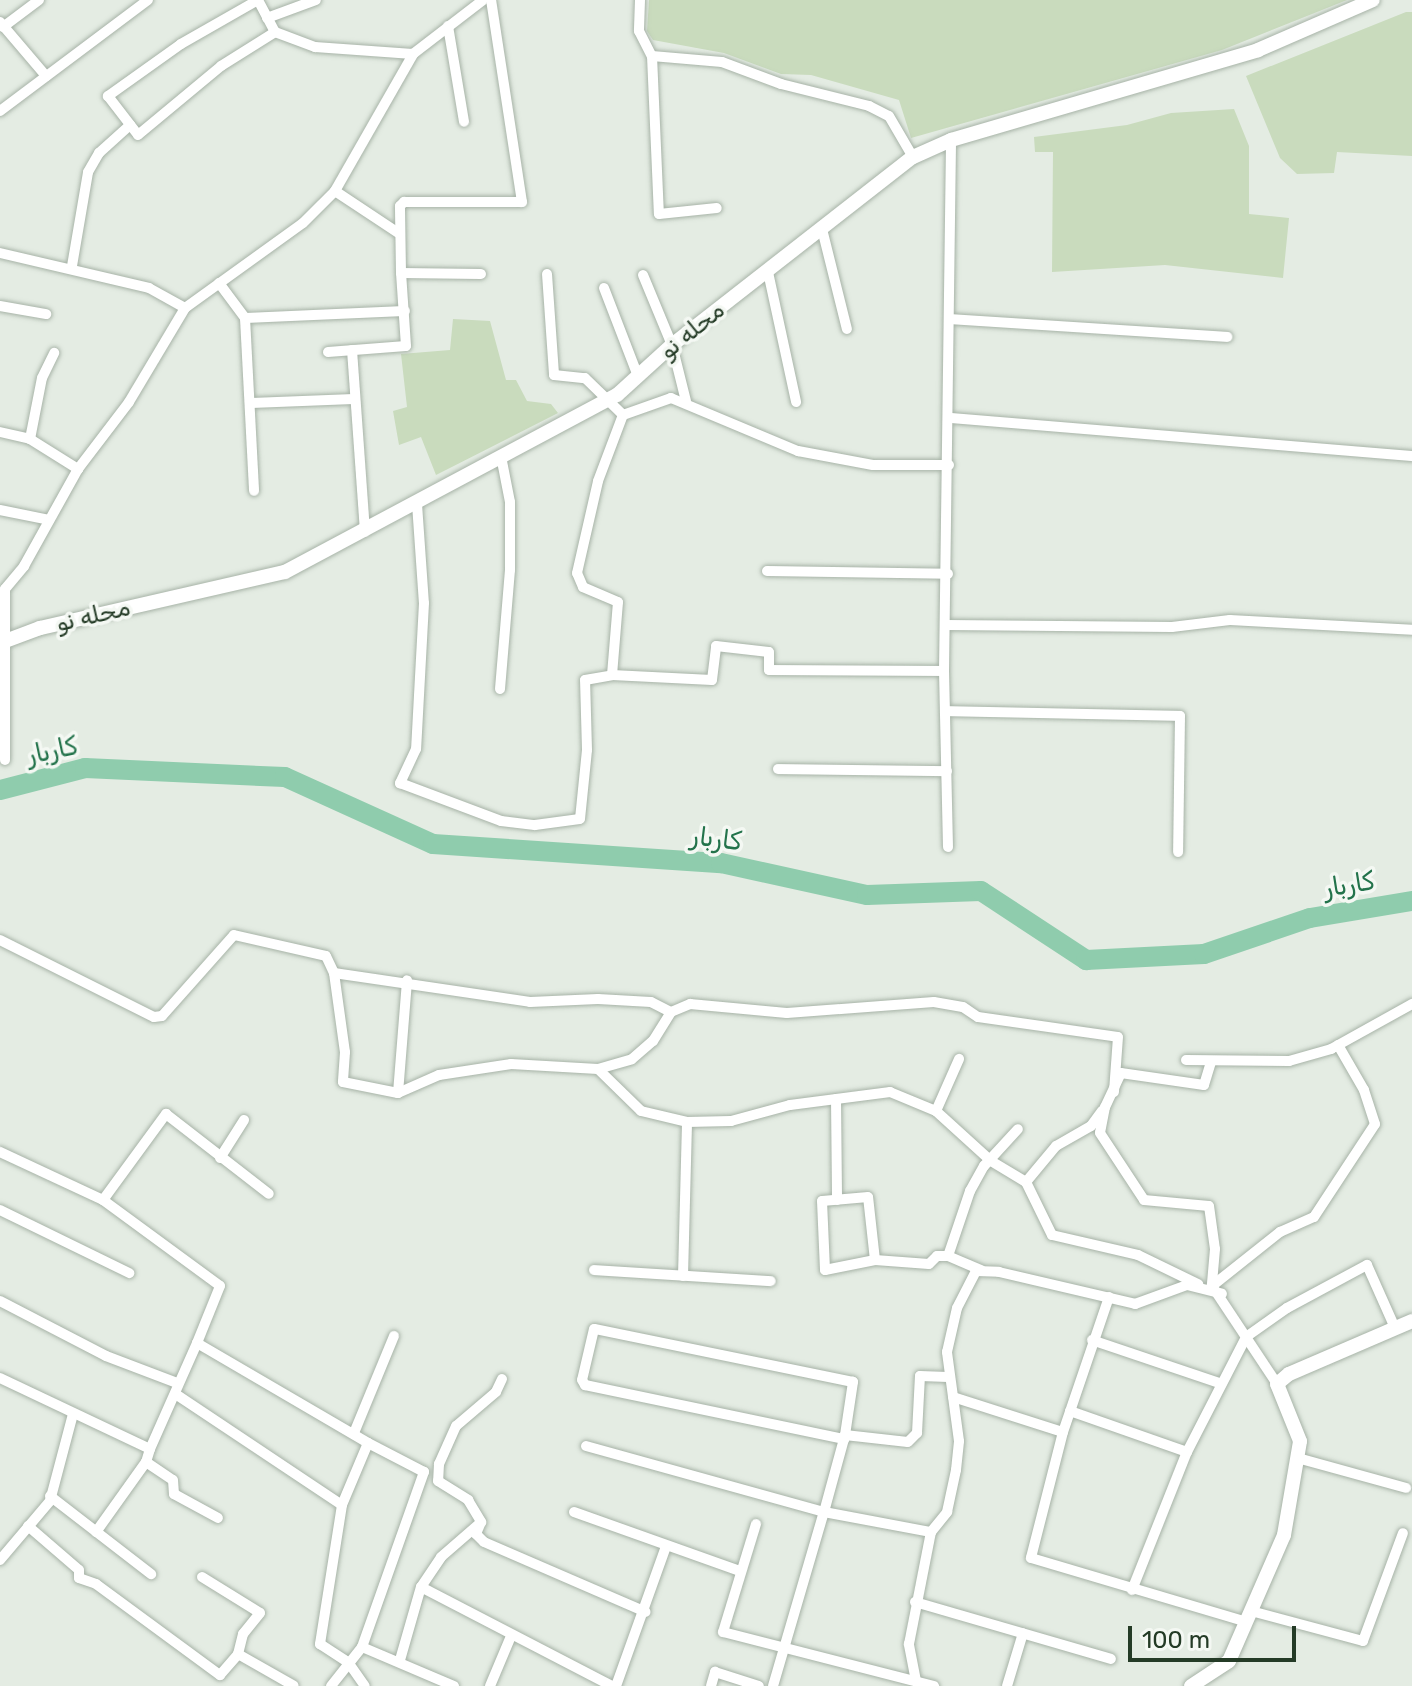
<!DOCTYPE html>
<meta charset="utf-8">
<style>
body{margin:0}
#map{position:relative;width:1412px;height:1686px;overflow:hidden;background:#e4ece3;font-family:Rubik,"Noto Naskh Arabic",sans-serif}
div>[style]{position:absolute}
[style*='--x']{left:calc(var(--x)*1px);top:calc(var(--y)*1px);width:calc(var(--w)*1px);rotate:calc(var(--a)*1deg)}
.green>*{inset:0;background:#c9dbbd}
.river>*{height:20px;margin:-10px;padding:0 10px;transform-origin:10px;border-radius:10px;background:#8fccad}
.roads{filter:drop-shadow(0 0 2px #a7b3a7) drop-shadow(0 0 2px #a7b3a7)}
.street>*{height:10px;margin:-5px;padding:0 5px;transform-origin:5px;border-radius:5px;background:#fff}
.secondary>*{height:14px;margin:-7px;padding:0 7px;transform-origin:7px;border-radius:7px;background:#fff}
span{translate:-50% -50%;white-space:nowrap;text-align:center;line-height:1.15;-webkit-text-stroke:7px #f4f8f3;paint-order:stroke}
.street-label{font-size:24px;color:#243b26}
.water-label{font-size:26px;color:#23734b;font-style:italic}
.scale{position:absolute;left:1128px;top:1626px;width:168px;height:36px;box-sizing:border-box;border:4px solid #243b26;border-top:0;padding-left:10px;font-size:24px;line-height:28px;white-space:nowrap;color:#243b26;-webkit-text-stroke:6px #f4f8f3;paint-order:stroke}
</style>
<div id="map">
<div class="green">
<div style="clip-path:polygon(649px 0,1347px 0,1222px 50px,911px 138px,899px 100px,811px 75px,781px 74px,724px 53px,653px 40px,647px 31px)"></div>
<div style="clip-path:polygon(1406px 12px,1412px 12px,1412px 156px,1337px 152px,1334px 173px,1297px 174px,1280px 158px,1246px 76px)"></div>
<div style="clip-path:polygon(1234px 109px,1249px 146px,1249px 214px,1289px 218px,1283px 278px,1165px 265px,1052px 272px,1053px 152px,1035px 152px,1034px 137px,1127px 125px,1171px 113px)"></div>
<div style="clip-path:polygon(453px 319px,490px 321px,506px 380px,516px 380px,527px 401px,551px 404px,558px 413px,436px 475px,421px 437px,399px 445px,393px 411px,407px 407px,401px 354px,450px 350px)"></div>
</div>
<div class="river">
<div style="--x:0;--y:790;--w:88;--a:-14.5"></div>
<div style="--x:85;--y:768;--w:200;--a:2.6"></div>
<div style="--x:285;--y:777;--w:162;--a:24.4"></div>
<div style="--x:433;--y:844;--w:289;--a:3.8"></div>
<div style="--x:721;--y:863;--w:149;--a:12.4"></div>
<div style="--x:867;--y:895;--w:114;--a:-2"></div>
<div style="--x:981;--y:891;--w:126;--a:33.3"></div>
<div style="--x:1086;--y:960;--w:118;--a:-2.9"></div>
<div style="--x:1204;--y:954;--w:112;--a:-18.8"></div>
<div style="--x:1310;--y:918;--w:103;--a:-9.5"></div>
</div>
<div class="roads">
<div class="street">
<div style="--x:258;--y:0;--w:89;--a:150.3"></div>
<div style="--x:181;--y:44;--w:90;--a:144.5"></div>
<div style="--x:108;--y:96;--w:49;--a:52.4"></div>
<div style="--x:138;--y:135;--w:108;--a:-39.7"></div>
<div style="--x:221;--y:66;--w:64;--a:-32.2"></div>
<div style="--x:258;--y:0;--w:36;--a:62"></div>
<div style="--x:275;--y:32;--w:43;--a:20.6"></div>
<div style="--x:315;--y:47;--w:98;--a:4.1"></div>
<div style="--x:640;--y:0;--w:31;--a:92"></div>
<div style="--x:639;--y:31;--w:28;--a:63"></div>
<div style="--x:652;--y:56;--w:70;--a:4.9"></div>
<div style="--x:722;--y:62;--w:63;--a:20.4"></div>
<div style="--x:781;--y:84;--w:91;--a:14"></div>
<div style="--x:869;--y:106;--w:22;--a:27"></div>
<div style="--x:889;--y:116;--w:48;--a:59.7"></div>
<div style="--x:267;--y:18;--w:52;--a:-20.2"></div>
<div style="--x:0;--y:22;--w:71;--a:49.6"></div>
<div style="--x:448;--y:26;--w:97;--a:80.5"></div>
<div style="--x:3;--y:27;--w:45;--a:-36.9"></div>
<div style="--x:652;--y:56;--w:158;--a:87.5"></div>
<div style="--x:659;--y:214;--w:58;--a:-5.9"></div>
<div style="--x:0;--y:111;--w:185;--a:-36.9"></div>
<div style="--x:335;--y:191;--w:78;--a:33.5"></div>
<div style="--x:822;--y:229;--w:103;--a:76"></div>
<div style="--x:0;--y:253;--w:153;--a:13.2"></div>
<div style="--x:149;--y:288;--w:41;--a:29.1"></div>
<div style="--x:72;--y:266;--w:95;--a:-80.3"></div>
<div style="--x:88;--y:172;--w:22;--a:-60"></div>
<div style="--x:99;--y:153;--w:42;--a:-42.1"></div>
<div style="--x:768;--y:272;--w:133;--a:77.8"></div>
<div style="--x:481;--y:274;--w:80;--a:-179.3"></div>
<div style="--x:401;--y:273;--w:67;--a:-90.9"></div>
<div style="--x:400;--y:206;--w:6;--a:-45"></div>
<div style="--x:404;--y:202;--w:118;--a:0"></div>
<div style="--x:522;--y:202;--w:204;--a:-98.7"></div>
<div style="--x:547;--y:274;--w:101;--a:86"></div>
<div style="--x:554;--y:375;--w:31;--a:6"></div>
<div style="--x:585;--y:378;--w:53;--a:44.2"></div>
<div style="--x:623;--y:415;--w:51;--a:-19.5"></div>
<div style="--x:671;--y:398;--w:138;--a:22.7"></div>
<div style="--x:798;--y:451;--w:76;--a:10.6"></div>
<div style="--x:873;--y:465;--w:76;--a:0"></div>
<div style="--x:643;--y:275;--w:76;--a:67.5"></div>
<div style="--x:672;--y:345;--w:58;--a:76"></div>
<div style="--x:219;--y:283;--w:44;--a:53.4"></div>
<div style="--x:245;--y:318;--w:173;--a:87"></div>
<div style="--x:604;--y:288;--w:94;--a:68.9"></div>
<div style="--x:0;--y:306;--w:47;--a:9.9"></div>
<div style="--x:245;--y:318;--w:160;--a:-2.5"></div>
<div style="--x:950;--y:319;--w:278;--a:3.7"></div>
<div style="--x:352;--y:350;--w:182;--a:85.9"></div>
<div style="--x:328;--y:352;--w:78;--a:-4.4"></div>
<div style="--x:406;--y:346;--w:73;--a:-93.9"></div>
<div style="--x:250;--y:403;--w:105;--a:-2.2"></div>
<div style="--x:950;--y:418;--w:464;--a:4.7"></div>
<div style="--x:0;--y:432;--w:31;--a:13"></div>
<div style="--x:30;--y:439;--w:57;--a:32"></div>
<div style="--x:30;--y:439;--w:62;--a:-78.9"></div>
<div style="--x:42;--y:378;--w:28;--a:-64"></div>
<div style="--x:417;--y:504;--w:99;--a:86"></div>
<div style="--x:424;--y:603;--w:146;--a:93.1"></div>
<div style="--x:416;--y:749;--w:38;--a:115"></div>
<div style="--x:400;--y:783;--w:108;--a:20.6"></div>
<div style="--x:501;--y:821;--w:34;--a:7"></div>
<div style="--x:535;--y:825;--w:45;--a:-7.6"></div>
<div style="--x:580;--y:819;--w:69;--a:-84.2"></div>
<div style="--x:587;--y:750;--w:70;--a:-91.6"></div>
<div style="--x:585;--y:680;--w:27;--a:-10"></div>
<div style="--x:612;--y:675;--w:100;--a:2.9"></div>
<div style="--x:712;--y:680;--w:34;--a:-83"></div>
<div style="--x:716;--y:646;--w:53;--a:6.5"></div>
<div style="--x:769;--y:652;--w:18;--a:90"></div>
<div style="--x:769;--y:670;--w:175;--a:0.3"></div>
<div style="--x:0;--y:510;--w:50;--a:11.5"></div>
<div style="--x:767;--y:571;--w:181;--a:0.9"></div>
<div style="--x:946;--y:625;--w:226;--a:0.5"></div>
<div style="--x:1172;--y:627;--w:58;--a:-6.9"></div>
<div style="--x:1230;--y:620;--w:182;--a:3.1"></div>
<div style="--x:612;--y:675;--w:73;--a:-85.3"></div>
<div style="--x:618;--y:602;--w:38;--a:-157"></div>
<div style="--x:583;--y:587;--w:15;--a:-113"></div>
<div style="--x:577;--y:573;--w:94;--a:-77.1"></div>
<div style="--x:598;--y:481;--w:71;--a:-69.3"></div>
<div style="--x:500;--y:689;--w:119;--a:-85.2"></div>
<div style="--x:510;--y:570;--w:68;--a:-90"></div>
<div style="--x:510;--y:502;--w:47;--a:-101.1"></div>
<div style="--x:945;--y:711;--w:235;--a:1.2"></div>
<div style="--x:1180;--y:716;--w:136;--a:90.8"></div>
<div style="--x:5;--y:760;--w:171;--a:-90"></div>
<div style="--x:5;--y:589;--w:30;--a:-50"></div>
<div style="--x:24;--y:566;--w:111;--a:-60.9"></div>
<div style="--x:78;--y:469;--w:84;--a:-52.7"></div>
<div style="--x:129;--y:402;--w:109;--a:-59.2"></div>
<div style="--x:185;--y:308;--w:145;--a:-35.8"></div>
<div style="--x:303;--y:223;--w:45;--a:-45"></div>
<div style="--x:335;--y:191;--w:158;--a:-60.3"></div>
<div style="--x:413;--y:54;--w:88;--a:-37.6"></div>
<div style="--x:778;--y:769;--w:169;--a:0.7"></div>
<div style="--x:948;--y:847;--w:176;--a:-91.3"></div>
<div style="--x:944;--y:671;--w:531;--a:-89.24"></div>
<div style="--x:0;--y:940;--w:172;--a:26.6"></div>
<div style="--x:154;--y:1017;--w:8;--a:-7"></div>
<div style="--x:162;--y:1016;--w:108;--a:-48.4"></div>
<div style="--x:234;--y:935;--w:94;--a:12.9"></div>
<div style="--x:326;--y:956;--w:19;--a:65"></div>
<div style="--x:334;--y:973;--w:198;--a:8.4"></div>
<div style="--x:530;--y:1002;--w:68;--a:-2.5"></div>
<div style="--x:598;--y:999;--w:53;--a:3.2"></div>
<div style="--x:651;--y:1002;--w:22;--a:27"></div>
<div style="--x:671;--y:1012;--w:21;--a:-23"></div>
<div style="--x:690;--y:1004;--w:97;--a:5.3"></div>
<div style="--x:787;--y:1013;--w:147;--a:-4.3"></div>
<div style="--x:934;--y:1002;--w:29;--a:10"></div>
<div style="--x:963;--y:1007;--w:18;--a:34"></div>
<div style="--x:978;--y:1017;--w:141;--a:8.1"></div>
<div style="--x:1118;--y:1037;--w:55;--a:94.2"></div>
<div style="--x:334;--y:973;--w:80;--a:82.1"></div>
<div style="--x:345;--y:1052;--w:30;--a:94"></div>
<div style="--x:343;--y:1082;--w:56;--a:11.3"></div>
<div style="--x:398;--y:1093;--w:45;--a:-23.7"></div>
<div style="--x:439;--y:1075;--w:73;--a:-8.7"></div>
<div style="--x:511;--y:1064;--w:87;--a:3.3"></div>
<div style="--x:598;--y:1069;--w:35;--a:-16"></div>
<div style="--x:632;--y:1059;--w:28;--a:-41"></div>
<div style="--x:653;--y:1041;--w:34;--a:-58"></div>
<div style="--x:1186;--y:1060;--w:103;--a:0.6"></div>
<div style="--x:1289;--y:1061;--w:44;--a:-15.9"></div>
<div style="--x:1331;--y:1049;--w:93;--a:-29.1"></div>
<div style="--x:1211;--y:1062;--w:24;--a:107"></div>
<div style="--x:1204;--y:1085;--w:84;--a:-171.8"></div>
<div style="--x:1121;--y:1073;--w:38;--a:115"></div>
<div style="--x:1105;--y:1107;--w:26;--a:101"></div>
<div style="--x:1100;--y:1133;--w:80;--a:56.7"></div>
<div style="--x:1144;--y:1200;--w:65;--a:5.3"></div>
<div style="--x:1209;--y:1206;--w:43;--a:82.1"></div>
<div style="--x:1215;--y:1249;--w:37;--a:95"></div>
<div style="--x:1212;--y:1286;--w:118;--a:56.4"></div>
<div style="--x:598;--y:1069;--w:60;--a:44.3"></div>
<div style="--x:641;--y:1111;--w:47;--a:13.4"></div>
<div style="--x:687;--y:1122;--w:44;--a:-1.3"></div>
<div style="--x:731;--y:1121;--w:61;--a:-15.2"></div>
<div style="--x:790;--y:1105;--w:101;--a:-7.4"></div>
<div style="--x:890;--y:1092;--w:50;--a:22.4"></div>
<div style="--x:936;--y:1111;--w:74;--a:42.3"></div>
<div style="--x:991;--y:1161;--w:41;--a:31"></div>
<div style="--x:1026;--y:1182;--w:59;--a:63.9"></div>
<div style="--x:1052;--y:1235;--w:88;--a:13.1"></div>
<div style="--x:1138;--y:1255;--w:67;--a:25.8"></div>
<div style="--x:398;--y:1093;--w:113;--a:-85.4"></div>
<div style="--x:836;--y:1099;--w:101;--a:89.4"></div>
<div style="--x:936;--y:1111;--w:57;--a:-66.1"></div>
<div style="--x:0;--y:1152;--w:114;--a:25"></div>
<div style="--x:103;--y:1200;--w:145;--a:36.3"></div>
<div style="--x:220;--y:1286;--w:61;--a:112"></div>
<div style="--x:220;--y:1158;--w:45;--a:-57.7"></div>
<div style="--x:1026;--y:1182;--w:47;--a:-50.2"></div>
<div style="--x:1056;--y:1146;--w:40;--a:-29.7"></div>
<div style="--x:1091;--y:1126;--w:19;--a:-54"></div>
<div style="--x:103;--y:1200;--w:107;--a:-53.8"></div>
<div style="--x:166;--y:1114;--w:130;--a:37.8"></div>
<div style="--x:0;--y:1210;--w:144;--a:26"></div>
<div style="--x:948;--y:1256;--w:69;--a:-71.3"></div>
<div style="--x:970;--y:1191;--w:29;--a:-61"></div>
<div style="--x:984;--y:1166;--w:50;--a:-47.4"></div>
<div style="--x:875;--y:1260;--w:63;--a:-96.3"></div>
<div style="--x:868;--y:1197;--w:46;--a:175"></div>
<div style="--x:822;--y:1201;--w:69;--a:87.5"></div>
<div style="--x:825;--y:1270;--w:51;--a:-11.3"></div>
<div style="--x:875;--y:1260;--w:54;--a:4.2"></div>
<div style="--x:929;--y:1264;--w:11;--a:-45"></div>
<div style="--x:937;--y:1256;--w:11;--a:0"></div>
<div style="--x:948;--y:1256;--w:36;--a:23"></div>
<div style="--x:594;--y:1270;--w:177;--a:3.6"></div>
<div style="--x:683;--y:1276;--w:154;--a:-88.5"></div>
<div style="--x:1212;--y:1286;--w:87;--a:-38.5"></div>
<div style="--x:1280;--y:1232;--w:37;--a:-24"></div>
<div style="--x:1314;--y:1217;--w:111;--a:-56.7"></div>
<div style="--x:1375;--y:1124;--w:36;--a:-108"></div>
<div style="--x:1364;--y:1090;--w:52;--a:-120"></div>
<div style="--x:1109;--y:1297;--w:143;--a:108.8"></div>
<div style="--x:1063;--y:1432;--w:130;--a:104.3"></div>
<div style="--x:1031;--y:1558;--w:222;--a:16.5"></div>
<div style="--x:0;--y:1301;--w:119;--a:27.4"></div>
<div style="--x:106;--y:1356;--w:76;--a:20.8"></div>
<div style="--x:1092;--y:1340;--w:134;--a:18.7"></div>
<div style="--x:0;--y:1378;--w:166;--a:25.3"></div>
<div style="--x:150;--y:1449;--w:116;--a:-66.1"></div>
<div style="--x:197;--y:1343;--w:198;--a:30.3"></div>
<div style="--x:368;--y:1443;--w:67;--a:112.8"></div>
<div style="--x:342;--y:1505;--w:141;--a:99"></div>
<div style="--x:320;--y:1644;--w:33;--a:33"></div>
<div style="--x:348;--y:1662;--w:29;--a:55"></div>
<div style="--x:502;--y:1379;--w:14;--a:115"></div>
<div style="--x:496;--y:1392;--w:52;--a:139.6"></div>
<div style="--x:456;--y:1426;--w:42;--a:114.1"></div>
<div style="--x:439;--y:1464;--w:17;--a:93"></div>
<div style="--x:438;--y:1481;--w:36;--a:32"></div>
<div style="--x:468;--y:1500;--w:26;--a:59"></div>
<div style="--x:481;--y:1522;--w:13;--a:113"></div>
<div style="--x:476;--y:1534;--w:11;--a:45"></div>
<div style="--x:484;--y:1542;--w:176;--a:23.4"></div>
<div style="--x:177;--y:1395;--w:198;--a:33.7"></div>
<div style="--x:953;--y:1397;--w:115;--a:17.7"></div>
<div style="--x:1070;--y:1411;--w:124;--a:19.3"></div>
<div style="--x:354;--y:1433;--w:105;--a:-67.6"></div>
<div style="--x:845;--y:1435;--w:63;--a:6.3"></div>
<div style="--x:908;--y:1442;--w:13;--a:-45"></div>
<div style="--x:917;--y:1433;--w:57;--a:-87"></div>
<div style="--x:920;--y:1376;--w:28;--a:2"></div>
<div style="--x:586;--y:1446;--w:247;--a:15.5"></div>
<div style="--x:824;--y:1512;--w:109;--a:10.6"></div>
<div style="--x:931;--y:1532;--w:26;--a:-51"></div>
<div style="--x:947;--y:1512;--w:43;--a:-77.9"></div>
<div style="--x:956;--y:1470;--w:29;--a:-84"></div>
<div style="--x:959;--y:1441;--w:90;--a:-97.7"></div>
<div style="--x:947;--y:1352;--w:45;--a:-77.2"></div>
<div style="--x:957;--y:1308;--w:42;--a:-62.8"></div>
<div style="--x:976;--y:1271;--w:23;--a:2"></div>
<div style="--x:999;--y:1272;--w:140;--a:13.2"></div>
<div style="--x:1135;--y:1304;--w:55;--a:-20.1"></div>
<div style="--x:1187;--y:1285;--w:36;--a:14"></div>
<div style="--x:150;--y:1449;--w:14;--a:107"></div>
<div style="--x:146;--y:1462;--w:32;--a:34"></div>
<div style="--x:173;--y:1480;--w:14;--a:86"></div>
<div style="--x:174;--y:1494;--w:50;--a:28.6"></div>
<div style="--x:1301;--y:1459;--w:109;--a:15.4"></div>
<div style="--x:50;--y:1496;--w:128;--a:37.7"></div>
<div style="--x:574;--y:1512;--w:176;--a:19.6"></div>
<div style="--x:756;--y:1524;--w:113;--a:107"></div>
<div style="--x:723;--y:1632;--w:218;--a:14.4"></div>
<div style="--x:28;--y:1526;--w:67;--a:40.8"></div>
<div style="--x:79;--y:1570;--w:8;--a:90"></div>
<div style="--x:79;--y:1578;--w:18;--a:19"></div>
<div style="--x:96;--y:1584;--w:154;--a:36.3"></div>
<div style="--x:220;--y:1675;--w:28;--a:-49"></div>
<div style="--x:238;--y:1654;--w:64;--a:29.7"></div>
<div style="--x:96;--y:1532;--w:86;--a:-54.5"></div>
<div style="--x:0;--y:1560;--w:77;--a:-49.7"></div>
<div style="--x:50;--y:1501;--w:90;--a:-75.2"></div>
<div style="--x:202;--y:1577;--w:68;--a:31.8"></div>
<div style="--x:260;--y:1613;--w:27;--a:129"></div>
<div style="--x:243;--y:1634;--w:21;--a:104"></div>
<div style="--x:421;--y:1587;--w:215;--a:27.4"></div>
<div style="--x:1132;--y:1590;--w:149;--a:-68.3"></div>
<div style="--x:1187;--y:1452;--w:129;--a:-62.8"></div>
<div style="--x:1246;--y:1337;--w:50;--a:-35.3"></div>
<div style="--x:1287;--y:1308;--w:91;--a:-28.3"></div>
<div style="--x:1367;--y:1265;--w:69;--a:66"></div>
<div style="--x:915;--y:1602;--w:204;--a:16.2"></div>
<div style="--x:1251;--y:1611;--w:116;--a:15"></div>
<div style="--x:1363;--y:1641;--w:115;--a:-69.7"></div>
<div style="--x:362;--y:1647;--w:100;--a:23"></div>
<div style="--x:400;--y:1660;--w:76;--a:-74"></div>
<div style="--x:421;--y:1587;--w:36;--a:-56"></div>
<div style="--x:441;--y:1557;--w:50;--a:-41"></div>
<div style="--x:916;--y:1681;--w:38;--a:-101"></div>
<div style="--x:909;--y:1644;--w:114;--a:-78.9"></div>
<div style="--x:331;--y:1686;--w:50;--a:-51.5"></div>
<div style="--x:362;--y:1647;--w:186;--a:-70.5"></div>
<div style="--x:424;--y:1472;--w:63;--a:-152.6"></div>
<div style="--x:490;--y:1686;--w:54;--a:-67.2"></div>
<div style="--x:616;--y:1686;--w:149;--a:-70.3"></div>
<div style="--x:711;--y:1686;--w:15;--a:-74"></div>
<div style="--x:715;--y:1672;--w:46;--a:17.7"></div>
<div style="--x:773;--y:1686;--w:181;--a:-73.7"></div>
<div style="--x:824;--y:1512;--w:80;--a:-74.7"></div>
<div style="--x:845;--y:1435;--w:54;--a:-81.4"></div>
<div style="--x:853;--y:1382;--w:264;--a:-168.4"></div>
<div style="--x:594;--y:1329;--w:52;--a:103.2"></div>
<div style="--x:582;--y:1380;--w:6;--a:59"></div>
<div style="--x:585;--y:1385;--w:265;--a:11.8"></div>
<div style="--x:1007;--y:1686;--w:55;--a:-73.2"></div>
</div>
<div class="secondary">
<div style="--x:0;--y:643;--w:43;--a:-20.6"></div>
<div style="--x:40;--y:628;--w:251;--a:-12.9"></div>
<div style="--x:285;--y:572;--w:376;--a:-28.1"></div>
<div style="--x:617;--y:395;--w:74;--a:-42.3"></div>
<div style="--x:672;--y:345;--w:306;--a:-38"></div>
<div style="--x:913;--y:157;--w:42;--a:-24.1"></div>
<div style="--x:951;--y:140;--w:320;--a:-16.3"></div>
<div style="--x:1258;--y:50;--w:125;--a:-23.5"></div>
<div style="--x:1191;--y:1686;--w:45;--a:-33.3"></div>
<div style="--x:1229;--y:1661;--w:137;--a:-66.4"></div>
<div style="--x:1284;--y:1535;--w:95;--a:-80.3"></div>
<div style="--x:1300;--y:1441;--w:61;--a:-112"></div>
<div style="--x:1277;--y:1384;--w:16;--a:-40"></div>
<div style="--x:1289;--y:1374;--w:134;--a:-23.3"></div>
</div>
</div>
<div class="street-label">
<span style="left:692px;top:331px;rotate:-39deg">محله نو</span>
<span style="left:93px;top:616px;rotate:-13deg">محله نو</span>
</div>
<div class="water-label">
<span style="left:52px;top:751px;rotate:-12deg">کاربار</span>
<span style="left:716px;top:839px;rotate:7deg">کاربار</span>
<span style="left:1349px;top:885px;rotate:-9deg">کاربار</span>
</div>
<div class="scale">100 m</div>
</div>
